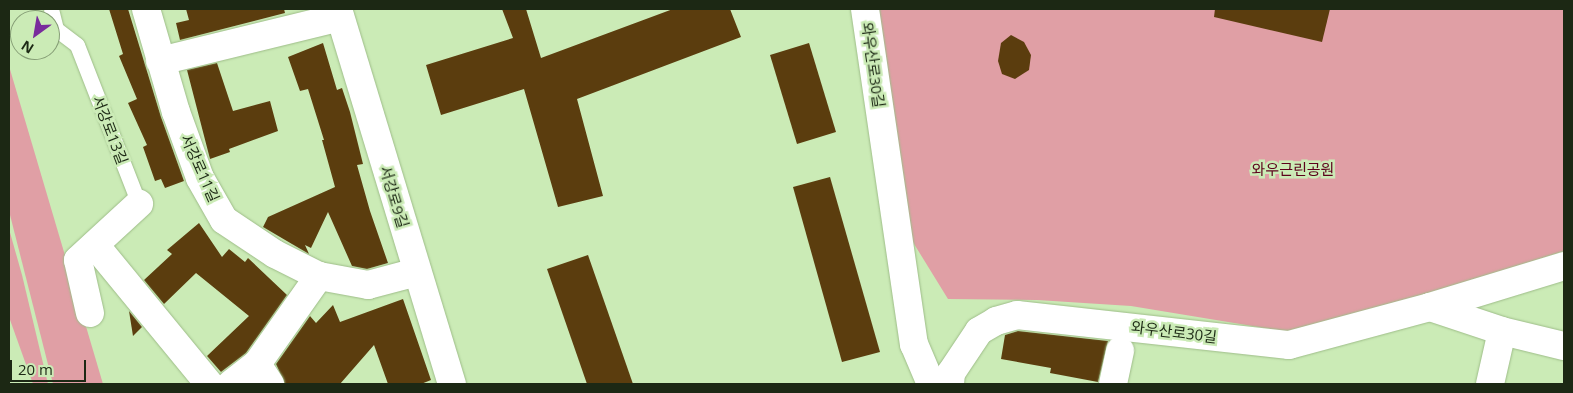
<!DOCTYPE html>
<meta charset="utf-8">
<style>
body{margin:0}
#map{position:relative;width:1573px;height:393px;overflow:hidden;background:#cbebb6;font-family:"Open Sans","Noto Sans KR",sans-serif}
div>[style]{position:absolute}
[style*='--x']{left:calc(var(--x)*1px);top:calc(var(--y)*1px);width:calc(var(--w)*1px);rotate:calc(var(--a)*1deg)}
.green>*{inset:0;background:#e09fa5}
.building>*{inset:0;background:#5b3d0e}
.roads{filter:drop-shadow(0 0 1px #9ebd89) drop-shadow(0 0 1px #9ebd89)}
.service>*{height:15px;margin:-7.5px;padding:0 7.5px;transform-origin:7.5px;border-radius:7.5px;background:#fff}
.minor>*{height:28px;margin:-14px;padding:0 14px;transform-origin:14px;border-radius:14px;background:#fff}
.tertiary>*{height:28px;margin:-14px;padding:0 14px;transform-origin:14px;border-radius:14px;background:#fff}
span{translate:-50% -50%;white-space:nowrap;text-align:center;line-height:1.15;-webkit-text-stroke:5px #cbebb6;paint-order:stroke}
.street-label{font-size:15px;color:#1c2814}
.park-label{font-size:15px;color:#5c001b}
.frame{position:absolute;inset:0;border:10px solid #1c2814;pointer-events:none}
.north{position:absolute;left:10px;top:10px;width:50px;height:50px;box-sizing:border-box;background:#cbebb6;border:1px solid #859d75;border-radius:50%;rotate:212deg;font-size:14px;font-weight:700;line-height:20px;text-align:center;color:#1c2814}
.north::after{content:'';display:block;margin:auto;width:18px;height:22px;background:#792b9c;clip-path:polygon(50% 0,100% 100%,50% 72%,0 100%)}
.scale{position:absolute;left:10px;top:360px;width:76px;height:22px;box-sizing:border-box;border:2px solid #1c2814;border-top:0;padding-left:6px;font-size:15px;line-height:18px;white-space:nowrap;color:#1c2814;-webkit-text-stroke:4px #cbebb6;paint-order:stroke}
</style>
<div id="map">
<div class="green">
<div style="clip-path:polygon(872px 9px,1564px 9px,1564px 251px,1306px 335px,1131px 306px,1037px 300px,948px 299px,903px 226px)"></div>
<div style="clip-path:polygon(9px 66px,103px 384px,53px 384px,9px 211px)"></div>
<div style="clip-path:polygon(9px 229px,22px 275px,48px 384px,33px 384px,9px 317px)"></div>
</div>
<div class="building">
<div style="clip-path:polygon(109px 9px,128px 9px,161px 117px,184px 181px,165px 188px,161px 179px,155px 181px,143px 147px,147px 145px,128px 103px,137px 99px,119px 56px,123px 54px)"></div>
<div style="clip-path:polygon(186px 9px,284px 9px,285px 13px,180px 40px,176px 23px,189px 20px)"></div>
<div style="clip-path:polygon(502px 9px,526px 9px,541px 58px,673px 9px,730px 9px,741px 37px,577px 99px,603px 196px,558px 207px,524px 89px,441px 115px,426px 65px,513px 38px)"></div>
<div style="clip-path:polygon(1215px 9px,1330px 9px,1322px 42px,1214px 17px)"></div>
<div style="clip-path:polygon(1011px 35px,1024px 42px,1031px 55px,1029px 70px,1015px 79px,1002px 74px,998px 61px,1001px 43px)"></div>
<div style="clip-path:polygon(323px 43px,337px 90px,342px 88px,350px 112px,363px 164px,357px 165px,370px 211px,388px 263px,367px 269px,352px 266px,328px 212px,311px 248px,305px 245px,309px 254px,263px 227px,268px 217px,335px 187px,322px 140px,324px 140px,308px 89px,300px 91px,288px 57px)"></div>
<div style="clip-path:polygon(809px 43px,836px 132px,797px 144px,770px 55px)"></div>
<div style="clip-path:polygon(217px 63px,233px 111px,270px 101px,278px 131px,229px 149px,230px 152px,210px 159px,187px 70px)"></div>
<div style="clip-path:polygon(830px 177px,880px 352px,842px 362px,793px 187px)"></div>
<div style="clip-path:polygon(199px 223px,222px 257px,229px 249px,245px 262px,248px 258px,287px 295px,246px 353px,221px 372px,207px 356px,249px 316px,196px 273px,164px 304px,144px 280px,172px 254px,167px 250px)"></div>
<div style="clip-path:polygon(588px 255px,633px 384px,587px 384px,547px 269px)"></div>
<div style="clip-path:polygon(403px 299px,431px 380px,421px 384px,388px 384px,374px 345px,340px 384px,285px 384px,276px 364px,310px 316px,316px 323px,333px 305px,340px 322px)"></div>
<div style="clip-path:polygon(129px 311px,142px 327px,133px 336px)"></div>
<div style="clip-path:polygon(1018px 331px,1108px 341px,1098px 382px,1050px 373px,1051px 368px,1001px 359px,1005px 335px)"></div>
</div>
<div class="roads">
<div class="service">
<div style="--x:51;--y:9;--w:21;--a:76"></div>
<div style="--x:56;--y:29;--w:26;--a:37"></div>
<div style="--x:77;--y:45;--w:171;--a:68.7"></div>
</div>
<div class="minor">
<div style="--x:146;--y:9;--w:107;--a:73.8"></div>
<div style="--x:176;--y:112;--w:70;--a:70"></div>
<div style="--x:200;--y:178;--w:48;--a:60.3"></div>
<div style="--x:224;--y:220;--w:61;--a:33.7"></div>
<div style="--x:275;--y:254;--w:49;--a:26.6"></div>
<div style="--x:319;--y:276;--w:50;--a:10.4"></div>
<div style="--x:368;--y:285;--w:51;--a:-14.9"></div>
<div style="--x:865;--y:9;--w:339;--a:81.7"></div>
<div style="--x:914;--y:344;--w:43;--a:67"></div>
<div style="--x:160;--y:61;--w:185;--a:-13.7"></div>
<div style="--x:95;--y:245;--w:180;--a:50.6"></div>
<div style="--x:1430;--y:307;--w:76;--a:18.4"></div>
<div style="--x:1502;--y:331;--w:64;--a:13.6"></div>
<div style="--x:90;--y:313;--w:54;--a:-102.8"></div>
<div style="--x:78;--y:260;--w:83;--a:-42.6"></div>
<div style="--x:257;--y:364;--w:24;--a:57"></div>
<div style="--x:231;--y:384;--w:33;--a:-38"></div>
<div style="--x:257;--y:364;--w:108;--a:-54.8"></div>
<div style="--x:950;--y:384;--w:11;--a:-85"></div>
<div style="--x:951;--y:373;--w:50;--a:-56.3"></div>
<div style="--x:979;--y:331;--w:20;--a:-30"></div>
<div style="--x:996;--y:321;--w:22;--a:-16"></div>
<div style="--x:1017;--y:315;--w:274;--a:6.3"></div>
<div style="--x:1289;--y:345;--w:146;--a:-15.1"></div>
<div style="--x:1430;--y:307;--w:140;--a:-17"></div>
<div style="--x:1113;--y:384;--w:34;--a:-78"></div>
<div style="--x:1490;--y:384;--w:54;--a:-77.2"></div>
</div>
<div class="tertiary">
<div style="--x:338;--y:9;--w:392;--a:73.1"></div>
</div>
</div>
<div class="street-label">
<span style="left:873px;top:65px;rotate:82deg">와우산로30길</span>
<span style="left:110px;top:130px;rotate:69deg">서강로13길</span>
<span style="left:200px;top:168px;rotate:66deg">서강로11길</span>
<span style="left:394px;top:197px;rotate:73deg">서강로9길</span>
<span style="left:1174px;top:332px;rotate:7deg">와우산로30길</span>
</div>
<div class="park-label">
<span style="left:1293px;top:170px">와우근린공원</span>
</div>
<div class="frame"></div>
<div class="north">N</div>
<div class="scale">20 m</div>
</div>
